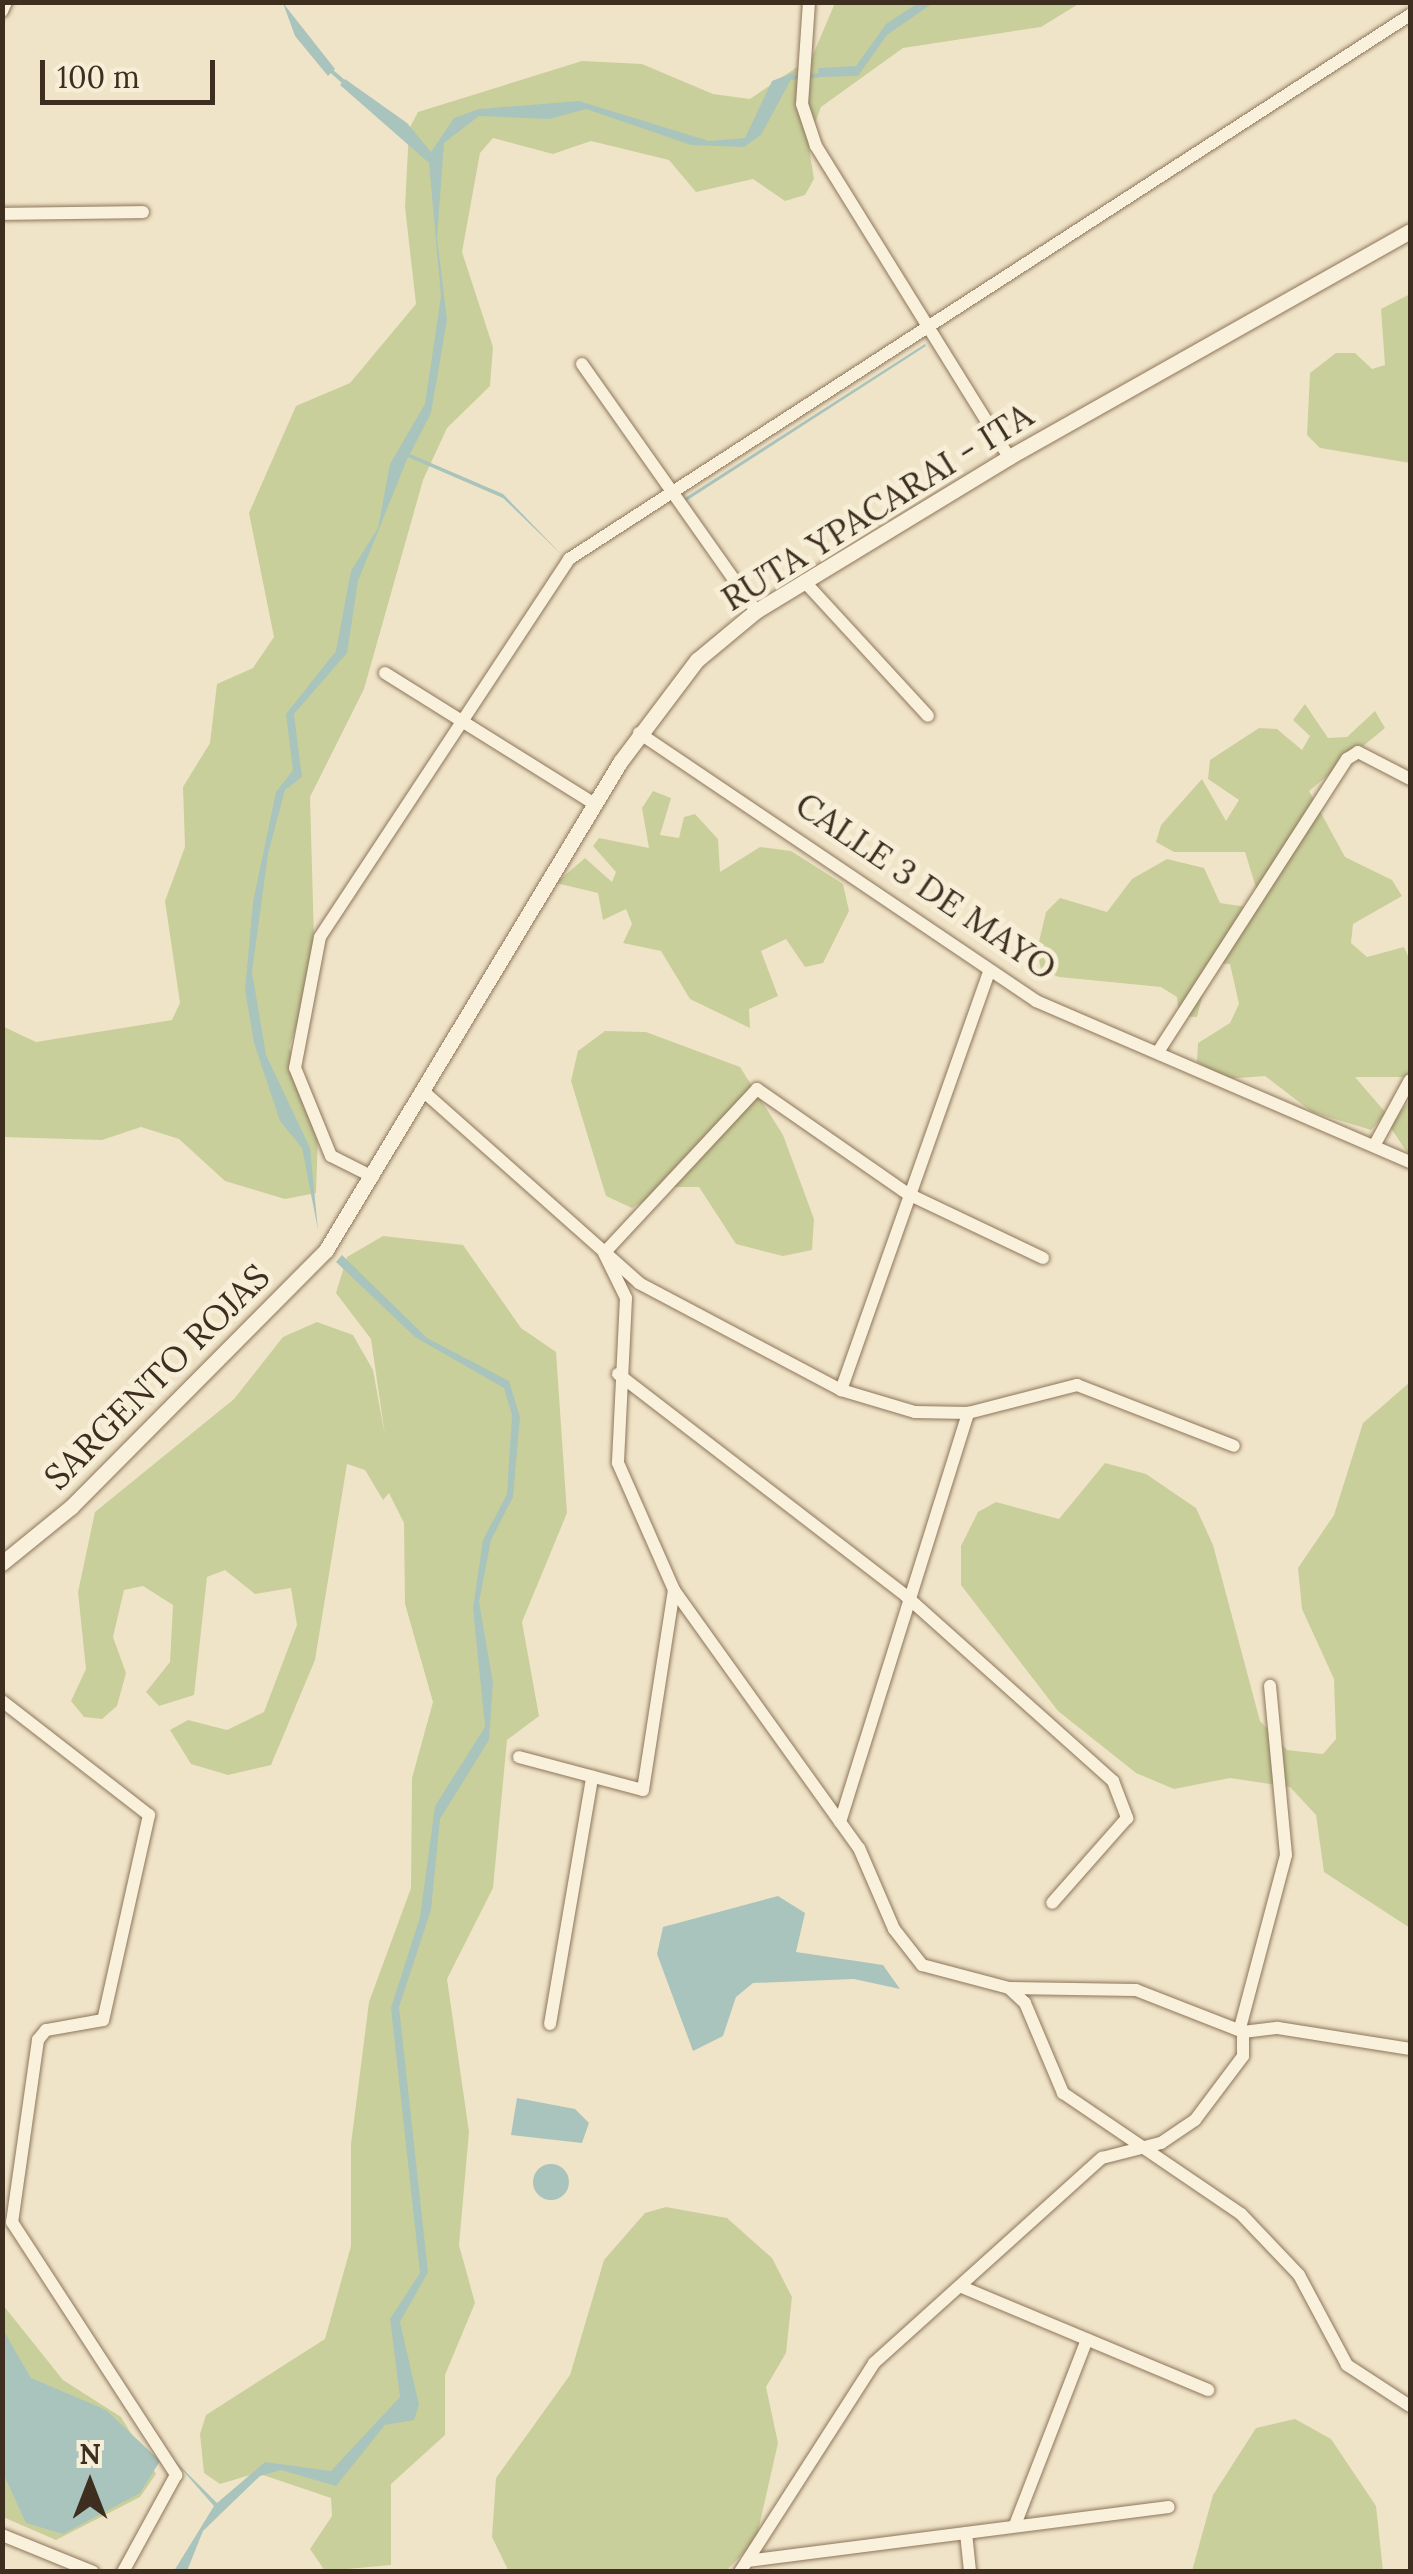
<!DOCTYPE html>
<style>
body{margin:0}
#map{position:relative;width:1413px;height:2574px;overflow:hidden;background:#f0e4c8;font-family:Lora,serif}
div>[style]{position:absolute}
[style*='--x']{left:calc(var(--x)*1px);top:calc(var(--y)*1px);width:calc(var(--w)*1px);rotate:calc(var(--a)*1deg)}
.green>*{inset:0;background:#c9cf9b}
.water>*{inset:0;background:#a9c4bc}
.round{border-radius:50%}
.stream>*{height:4px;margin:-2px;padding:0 2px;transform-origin:2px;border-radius:2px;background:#a9c4bc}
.roads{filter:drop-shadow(0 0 2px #8d765c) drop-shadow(0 0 2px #8d765c)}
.minor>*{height:12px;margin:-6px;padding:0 6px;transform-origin:6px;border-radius:6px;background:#faf1dc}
.tertiary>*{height:15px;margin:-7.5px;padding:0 7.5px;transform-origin:7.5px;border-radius:7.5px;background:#faf1dc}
span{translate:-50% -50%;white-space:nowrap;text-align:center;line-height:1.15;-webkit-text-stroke:10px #f7eed8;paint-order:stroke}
.street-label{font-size:35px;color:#3d2e20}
.frame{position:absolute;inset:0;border:5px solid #3d2e20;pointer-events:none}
.north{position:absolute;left:40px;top:2434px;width:100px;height:100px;-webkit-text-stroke:8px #f7eed8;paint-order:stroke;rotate:0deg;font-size:28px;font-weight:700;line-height:40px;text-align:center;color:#3d2e20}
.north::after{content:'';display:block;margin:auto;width:35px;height:45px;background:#3d2e20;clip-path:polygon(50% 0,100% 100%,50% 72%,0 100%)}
.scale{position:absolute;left:40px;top:60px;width:175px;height:45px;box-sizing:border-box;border:5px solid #3d2e20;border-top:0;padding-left:12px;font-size:30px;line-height:35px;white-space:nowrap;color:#3d2e20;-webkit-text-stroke:8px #f7eed8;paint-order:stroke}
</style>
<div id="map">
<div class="green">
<div style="clip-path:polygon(835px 3px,1080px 3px,1041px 27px,903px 48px,821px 107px,808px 141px,814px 179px,805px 195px,785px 201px,753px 179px,696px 192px,669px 160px,591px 141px,553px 154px,493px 138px,480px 153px,462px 252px,493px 347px,490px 386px,447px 428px,423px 480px,364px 689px,310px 797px,315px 975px,289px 1047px,318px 1136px,316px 1193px,285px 1199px,225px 1181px,179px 1139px,141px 1127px,102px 1140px,3px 1137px,2px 1026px,36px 1042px,172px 1020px,180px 1003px,165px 901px,185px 847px,183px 787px,210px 743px,217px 684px,253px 668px,274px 637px,249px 513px,296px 406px,350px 383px,416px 304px,405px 207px,409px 129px,418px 112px,582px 61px,642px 64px,713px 94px,750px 99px,812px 57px)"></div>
<div style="clip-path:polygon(1410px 294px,1410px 463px,1320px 448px,1307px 435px,1310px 373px,1336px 353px,1355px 353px,1372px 369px,1385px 365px,1381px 309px)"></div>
<div style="clip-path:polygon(1305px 704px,1328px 738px,1347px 737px,1375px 711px,1385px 728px,1309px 791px,1345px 857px,1392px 880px,1402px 896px,1353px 924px,1351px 943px,1367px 957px,1404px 947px,1410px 960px,1410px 1077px,1355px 1077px,1386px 1113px,1371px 1130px,1312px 1112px,1265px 1076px,1225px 1079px,1197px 1062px,1198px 1043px,1230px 1023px,1239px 1004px,1230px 964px,1211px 963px,1197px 1017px,1179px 1016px,1177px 997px,1161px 987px,1059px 977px,1041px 970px,1037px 950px,1046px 912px,1060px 898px,1107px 912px,1132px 879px,1167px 859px,1204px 868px,1220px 903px,1247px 907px,1257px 891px,1245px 852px,1174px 852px,1156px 842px,1161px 825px,1202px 779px,1226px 821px,1239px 800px,1208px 779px,1210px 760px,1259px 728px,1277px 729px,1302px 750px,1310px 736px,1293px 720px)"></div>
<div style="clip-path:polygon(653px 791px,671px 798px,660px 835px,679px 838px,684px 817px,695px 814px,718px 839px,720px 872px,760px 847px,791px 851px,843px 884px,849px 911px,823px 963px,805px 967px,786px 939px,761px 951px,778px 996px,749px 1009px,750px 1028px,690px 999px,661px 951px,623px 943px,632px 924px,626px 909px,603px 920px,598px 893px,556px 883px,585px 858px,612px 882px,616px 872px,593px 846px,599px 838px,649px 848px,642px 808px)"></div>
<div style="clip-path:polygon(605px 1031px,646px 1032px,740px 1067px,783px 1135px,814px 1219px,812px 1250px,783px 1256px,736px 1244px,699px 1187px,666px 1187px,632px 1208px,606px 1196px,571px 1081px,578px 1051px)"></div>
<div style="clip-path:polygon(1410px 1100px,1410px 1157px,1389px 1125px)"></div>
<div style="clip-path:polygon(383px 1236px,463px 1245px,521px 1328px,556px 1352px,567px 1513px,522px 1622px,539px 1716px,507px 1740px,493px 1888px,447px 1979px,469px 2132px,459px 2245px,475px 2303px,445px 2375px,445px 2435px,391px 2484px,391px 2565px,325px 2571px,310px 2549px,332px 2516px,331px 2498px,257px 2473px,220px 2484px,204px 2473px,200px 2434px,206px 2415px,325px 2339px,351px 2246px,351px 2144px,369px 2002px,411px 1888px,412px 1778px,433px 1702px,405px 1604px,404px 1523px,389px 1493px,383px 1500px,365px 1470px,347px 1464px,315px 1660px,271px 1765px,228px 1775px,191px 1764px,170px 1730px,188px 1720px,227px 1730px,264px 1712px,297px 1625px,291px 1588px,255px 1594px,225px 1570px,207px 1577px,194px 1695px,159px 1706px,146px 1692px,170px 1662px,173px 1605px,143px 1586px,124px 1590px,113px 1637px,126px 1673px,117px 1706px,102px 1719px,84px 1717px,71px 1701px,86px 1669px,78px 1592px,95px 1512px,234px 1399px,283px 1337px,317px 1322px,353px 1335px,373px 1370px,385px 1436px,371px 1339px,336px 1293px,347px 1257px)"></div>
<div style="clip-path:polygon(1410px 1382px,1410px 1928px,1324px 1872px,1316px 1815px,1290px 1787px,1230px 1778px,1174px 1789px,1136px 1773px,1058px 1711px,961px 1585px,961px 1546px,978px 1512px,996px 1502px,1059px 1519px,1105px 1463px,1146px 1474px,1196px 1508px,1213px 1545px,1260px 1721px,1287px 1750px,1323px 1754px,1336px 1739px,1334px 1679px,1302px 1609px,1298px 1568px,1334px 1515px,1363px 1423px)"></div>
<div style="clip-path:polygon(666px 2207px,727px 2218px,772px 2258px,792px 2297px,786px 2353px,766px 2387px,778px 2443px,756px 2540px,726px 2571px,509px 2572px,492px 2537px,496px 2478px,570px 2375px,604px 2260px,645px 2213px)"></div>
<div style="clip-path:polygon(3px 2305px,63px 2380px,121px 2417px,156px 2474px,140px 2497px,56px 2540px,3px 2517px)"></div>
<div style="clip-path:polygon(1295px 2419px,1331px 2439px,1376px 2506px,1383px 2571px,1192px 2571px,1213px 2495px,1256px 2428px)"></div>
</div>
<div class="water">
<div style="clip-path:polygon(283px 3px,335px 69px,328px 76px,295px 36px)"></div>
<div style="clip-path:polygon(918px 3px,933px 3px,887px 35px,858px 76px,819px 77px,818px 68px,856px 66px,886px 24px)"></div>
<div style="clip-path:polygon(795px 72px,761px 135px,744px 147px,691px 145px,586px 109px,549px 119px,479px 116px,444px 143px,437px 238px,447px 320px,431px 413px,410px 454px,503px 494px,564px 557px,503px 498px,408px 457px,358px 581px,347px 653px,294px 714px,302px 777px,285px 790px,268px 854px,252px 972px,266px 1055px,310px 1148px,318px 1230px,302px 1148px,280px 1121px,254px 1043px,245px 990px,253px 902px,276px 792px,293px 770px,286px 714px,336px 651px,351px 571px,378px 528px,390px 464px,425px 404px,441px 296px,429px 163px,340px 85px,345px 79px,407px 123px,431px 152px,454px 118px,479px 109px,579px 101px,709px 141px,745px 138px,772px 81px)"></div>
<div style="clip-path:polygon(925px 344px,926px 346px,686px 501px,685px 498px)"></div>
<div style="clip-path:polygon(342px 1255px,427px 1338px,509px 1381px,520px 1417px,513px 1497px,491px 1540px,479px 1602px,493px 1683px,489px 1740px,440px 1819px,431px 1910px,399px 2007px,428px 2272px,400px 2322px,419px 2405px,414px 2420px,385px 2425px,336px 2486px,281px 2470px,260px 2476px,203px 2531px,187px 2571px,174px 2571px,214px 2506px,171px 2457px,217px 2503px,265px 2462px,331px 2471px,400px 2397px,390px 2319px,420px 2273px,391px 2008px,420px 1917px,435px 1806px,485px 1727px,473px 1608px,483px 1540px,507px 1494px,512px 1415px,504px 1388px,415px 1337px,336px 1262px)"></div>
<div style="clip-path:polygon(778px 1896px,805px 1913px,796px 1952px,883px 1965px,900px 1989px,854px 1979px,753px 1983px,736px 1997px,723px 2036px,693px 2051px,657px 1954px,663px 1927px)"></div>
<div style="clip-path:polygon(517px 2098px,575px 2109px,589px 2123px,582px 2143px,511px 2135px)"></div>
<div class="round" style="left:533px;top:2164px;width:36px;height:36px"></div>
<div style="clip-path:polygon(2px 2328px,31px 2378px,106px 2410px,160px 2461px,140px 2493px,63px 2534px,26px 2523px,3px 2473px)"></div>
</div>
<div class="stream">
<div style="--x:329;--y:69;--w:20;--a:41"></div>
<div style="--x:792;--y:78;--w:31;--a:-6"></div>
</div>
<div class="roads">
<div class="minor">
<div style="--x:809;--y:2;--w:102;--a:93.9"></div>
<div style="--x:802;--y:104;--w:44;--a:71.6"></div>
<div style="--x:816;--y:146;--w:366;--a:58.2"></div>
<div style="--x:2;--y:11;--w:10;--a:-66"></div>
<div style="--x:2;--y:214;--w:141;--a:-0.8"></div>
<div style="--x:582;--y:364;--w:302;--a:54.8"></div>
<div style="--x:804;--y:581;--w:183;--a:47.4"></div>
<div style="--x:385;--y:673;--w:248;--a:32"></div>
<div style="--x:639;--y:733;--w:479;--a:34"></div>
<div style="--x:1036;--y:1001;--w:407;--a:23.3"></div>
<div style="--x:1158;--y:1052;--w:349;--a:-57.2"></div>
<div style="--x:1347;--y:759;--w:13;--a:-32"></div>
<div style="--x:1358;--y:752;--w:59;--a:27.4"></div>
<div style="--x:423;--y:1091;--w:289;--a:41.6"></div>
<div style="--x:639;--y:1283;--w:229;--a:27.9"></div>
<div style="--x:841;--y:1390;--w:77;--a:16.6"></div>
<div style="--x:915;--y:1412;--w:53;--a:1.1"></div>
<div style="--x:968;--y:1413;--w:113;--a:-14.4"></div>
<div style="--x:1077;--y:1385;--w:168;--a:21.2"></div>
<div style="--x:1374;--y:1146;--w:75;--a:-61.4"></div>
<div style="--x:373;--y:1177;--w:47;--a:-153.4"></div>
<div style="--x:331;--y:1156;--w:95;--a:-112.2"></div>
<div style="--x:295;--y:1068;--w:133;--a:-79.2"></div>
<div style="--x:320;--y:937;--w:453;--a:-56.6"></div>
<div style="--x:569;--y:559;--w:1002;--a:-32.9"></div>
<div style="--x:1043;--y:1258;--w:149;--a:-154.6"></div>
<div style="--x:908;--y:1194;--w:184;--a:-145.2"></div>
<div style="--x:757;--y:1089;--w:224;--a:133"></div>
<div style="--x:604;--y:1253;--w:50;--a:63.9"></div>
<div style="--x:626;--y:1298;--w:165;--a:92.8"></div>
<div style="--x:618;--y:1463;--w:139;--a:66.2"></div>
<div style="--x:674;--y:1590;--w:317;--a:54.4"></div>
<div style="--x:859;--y:1848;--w:88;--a:66.6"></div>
<div style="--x:894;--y:1929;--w:46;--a:52.1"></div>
<div style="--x:922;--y:1965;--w:90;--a:14.8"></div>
<div style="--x:1009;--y:1988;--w:127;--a:0.9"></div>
<div style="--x:1136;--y:1990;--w:115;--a:21.4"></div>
<div style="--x:1243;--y:2032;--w:35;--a:-7"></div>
<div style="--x:1278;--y:2028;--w:134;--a:9"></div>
<div style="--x:618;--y:1374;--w:364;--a:37.6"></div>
<div style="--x:906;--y:1596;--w:278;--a:41.8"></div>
<div style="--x:1113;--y:1781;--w:40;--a:69"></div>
<div style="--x:1127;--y:1818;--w:113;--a:131.4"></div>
<div style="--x:841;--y:1390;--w:443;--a:-70.5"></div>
<div style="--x:2;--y:1701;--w:186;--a:37.8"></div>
<div style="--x:149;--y:1815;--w:210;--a:102.6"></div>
<div style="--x:103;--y:2020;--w:58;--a:170"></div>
<div style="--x:46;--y:2030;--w:13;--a:129"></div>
<div style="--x:38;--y:2040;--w:184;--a:98.1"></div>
<div style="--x:12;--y:2222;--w:302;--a:57"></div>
<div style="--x:176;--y:2475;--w:111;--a:118.7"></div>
<div style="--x:519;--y:1757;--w:128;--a:14.9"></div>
<div style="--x:643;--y:1790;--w:202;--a:-81.2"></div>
<div style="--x:840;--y:1822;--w:429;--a:-72.6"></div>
<div style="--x:1009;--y:1988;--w:22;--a:43"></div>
<div style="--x:1025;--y:2003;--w:98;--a:67.1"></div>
<div style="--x:1063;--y:2093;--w:215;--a:34.2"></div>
<div style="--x:1241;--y:2214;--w:84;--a:46.4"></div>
<div style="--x:1299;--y:2275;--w:102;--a:61.9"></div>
<div style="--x:1347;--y:2365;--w:75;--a:33.1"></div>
<div style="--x:550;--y:2024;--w:251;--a:-80.3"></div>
<div style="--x:1240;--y:2028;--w:179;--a:-75.1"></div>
<div style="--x:1286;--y:1855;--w:170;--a:-95.4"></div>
<div style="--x:962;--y:2287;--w:267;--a:22.7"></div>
<div style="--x:1015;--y:2525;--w:199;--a:-68.8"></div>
<div style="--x:966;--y:2533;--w:39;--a:84"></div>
<div style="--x:2;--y:2535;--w:98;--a:22.1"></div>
<div style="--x:747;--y:2561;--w:425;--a:-7.3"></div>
<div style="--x:740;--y:2572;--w:248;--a:-57.3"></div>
<div style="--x:874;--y:2363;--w:307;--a:-42"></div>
<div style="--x:1102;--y:2158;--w:61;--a:-14.3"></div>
<div style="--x:1161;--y:2143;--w:41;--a:-34.1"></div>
<div style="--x:1195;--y:2120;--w:80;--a:-53.1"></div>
<div style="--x:1243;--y:2056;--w:24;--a:-90"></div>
</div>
<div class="tertiary">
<div style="--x:2;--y:1563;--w:89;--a:-39.1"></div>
<div style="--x:71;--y:1507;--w:362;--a:-45.2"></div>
<div style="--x:326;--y:1250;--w:570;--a:-58.93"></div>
<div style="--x:620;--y:762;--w:128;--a:-53"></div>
<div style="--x:697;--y:660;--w:77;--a:-39.7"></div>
<div style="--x:756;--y:611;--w:296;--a:-31.3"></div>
<div style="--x:1009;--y:457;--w:460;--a:-29.4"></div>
</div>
</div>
<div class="street-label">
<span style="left:877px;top:507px;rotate:-32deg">RUTA YPACARAI - ITA</span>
<span style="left:926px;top:886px;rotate:34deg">CALLE 3 DE MAYO</span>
<span style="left:157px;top:1377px;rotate:-45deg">SARGENTO ROJAS</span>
</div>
<div class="frame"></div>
<div class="north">N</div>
<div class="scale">100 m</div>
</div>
